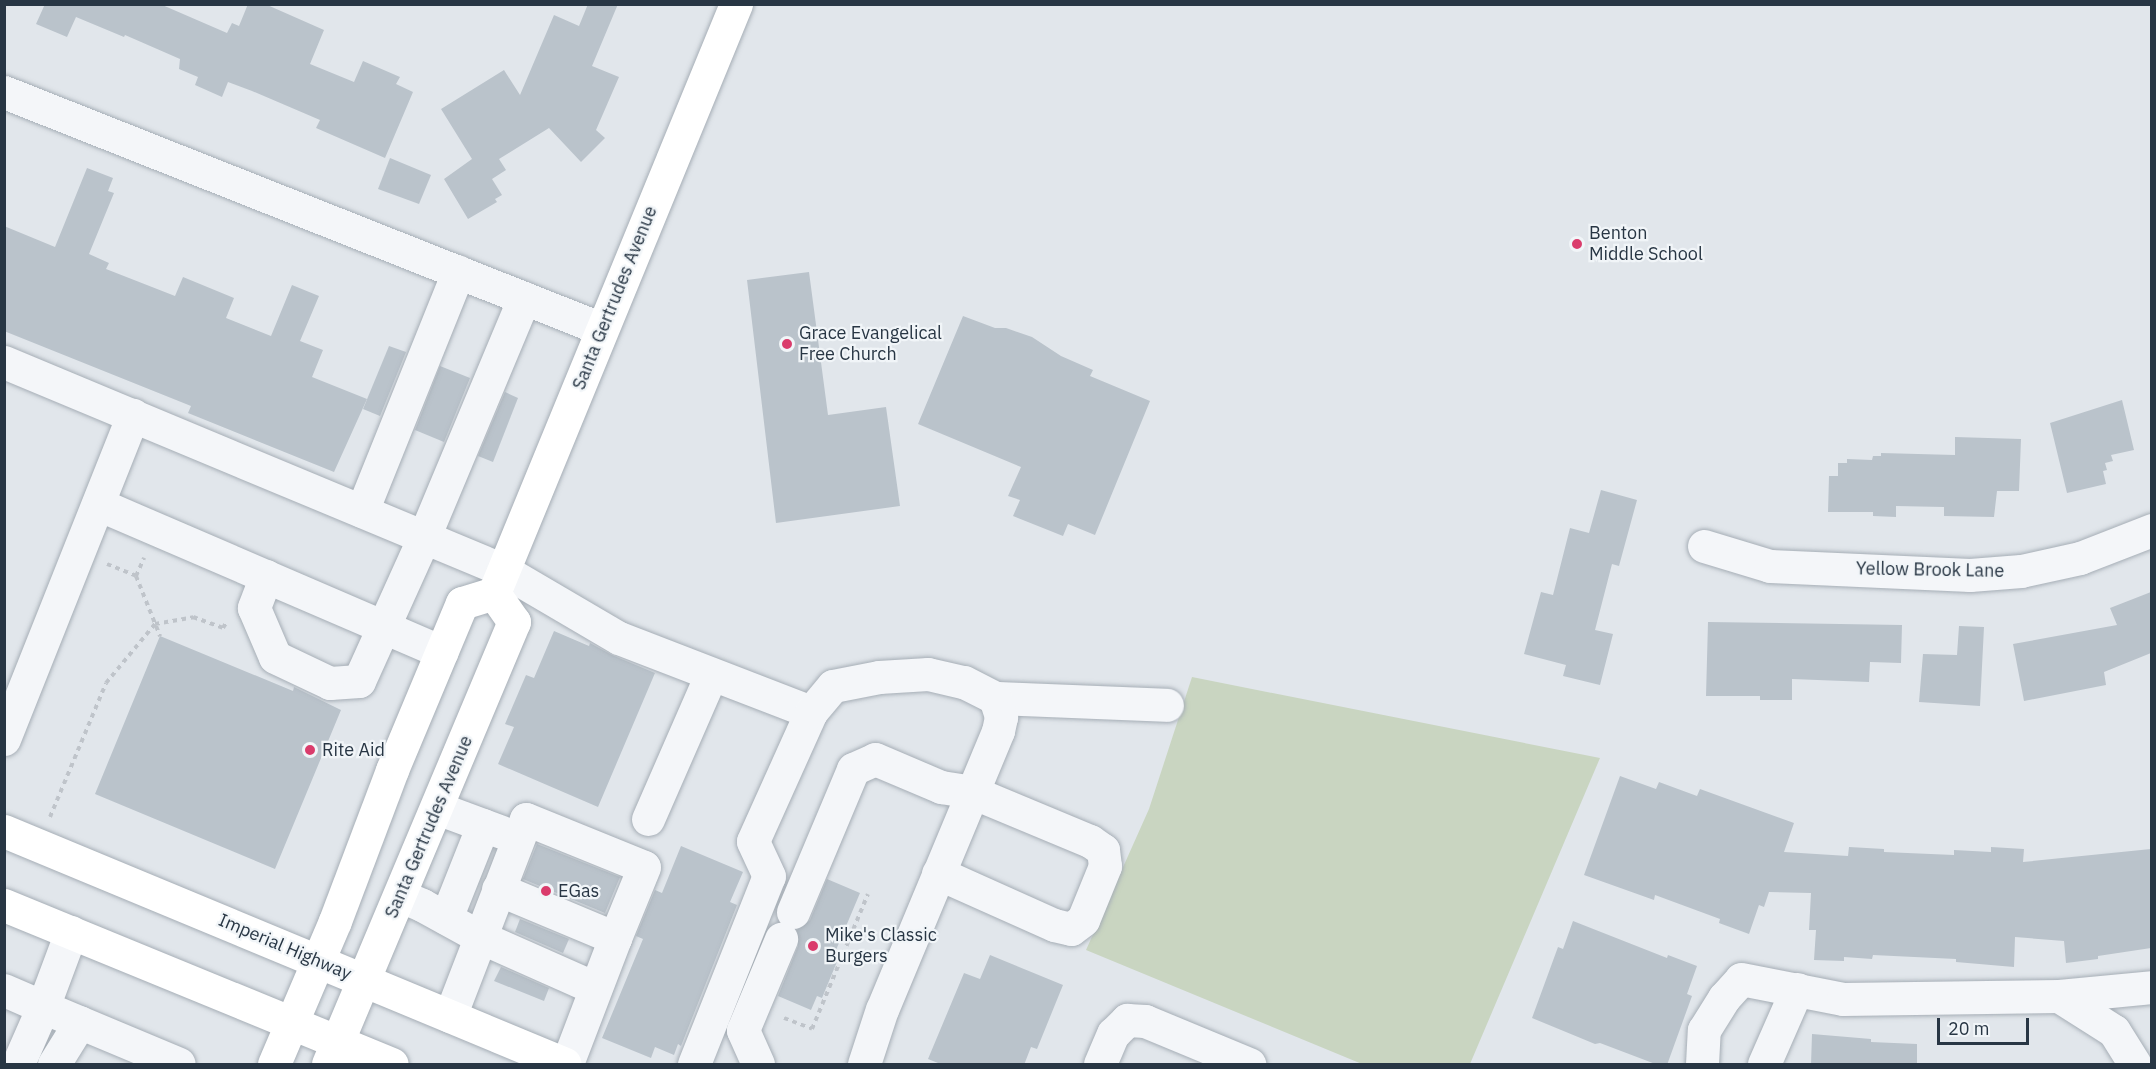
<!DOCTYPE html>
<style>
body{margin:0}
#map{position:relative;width:2156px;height:1069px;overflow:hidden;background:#e1e6eb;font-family:"IBM Plex Sans",sans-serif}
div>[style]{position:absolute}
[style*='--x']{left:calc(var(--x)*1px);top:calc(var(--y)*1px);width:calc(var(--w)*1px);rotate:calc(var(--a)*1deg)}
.green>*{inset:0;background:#c9d5c1}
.building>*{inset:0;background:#bac3cb}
.path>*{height:4px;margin-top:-2px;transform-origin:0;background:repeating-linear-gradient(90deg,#bfc4ca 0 4.5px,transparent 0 9px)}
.roads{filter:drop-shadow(0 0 2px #a6aeb6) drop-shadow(0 0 2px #a6aeb6)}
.minor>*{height:33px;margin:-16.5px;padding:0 16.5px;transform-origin:16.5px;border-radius:16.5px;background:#f4f6f9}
.major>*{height:33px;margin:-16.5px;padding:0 16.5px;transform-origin:16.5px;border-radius:16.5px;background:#fff}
.dots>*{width:16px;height:16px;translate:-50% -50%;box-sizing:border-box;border:3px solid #f1f5f8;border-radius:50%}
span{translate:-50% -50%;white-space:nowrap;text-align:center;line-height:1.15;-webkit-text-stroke:4.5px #f1f5f8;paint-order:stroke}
.poi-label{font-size:18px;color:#283644}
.left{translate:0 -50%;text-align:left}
.street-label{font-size:18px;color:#283644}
.frame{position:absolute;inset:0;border:6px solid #283644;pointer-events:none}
.scale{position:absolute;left:1937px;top:1018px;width:92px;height:27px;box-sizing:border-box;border:3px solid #283644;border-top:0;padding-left:8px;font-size:18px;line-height:21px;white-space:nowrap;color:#283644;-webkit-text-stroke:4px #f1f5f8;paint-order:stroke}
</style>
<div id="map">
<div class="green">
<div style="clip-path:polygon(1192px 677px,1600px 758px,1470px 1064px,1362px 1064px,1086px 950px,1149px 809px)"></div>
</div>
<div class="building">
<div style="clip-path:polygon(45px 4px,160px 4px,227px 33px,232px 23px,239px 26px,248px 4px,265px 4px,324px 30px,310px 64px,354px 82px,363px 61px,400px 77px,396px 84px,413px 92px,385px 158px,316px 128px,320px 120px,252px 91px,228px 82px,222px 97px,195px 85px,198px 77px,179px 69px,180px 59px,125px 35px,124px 37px,76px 17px,67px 37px,36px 24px)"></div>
<div style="clip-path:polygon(588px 4px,618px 4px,592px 66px,619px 77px,596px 130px,605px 138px,581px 162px,549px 128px,499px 159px,506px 170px,492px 179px,502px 195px,495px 199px,497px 202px,468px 219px,444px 179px,472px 159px,441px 109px,504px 70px,520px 95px,554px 15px,579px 26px)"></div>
<div style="clip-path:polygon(390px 158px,431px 175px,419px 204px,378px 189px)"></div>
<div style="clip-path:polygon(87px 168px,113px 178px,108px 191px,114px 193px,89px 254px,109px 263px,106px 269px,175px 296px,183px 277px,234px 298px,226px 318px,271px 336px,292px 285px,319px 296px,300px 341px,323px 350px,312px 377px,367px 399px,334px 472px,188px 413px,191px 406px,4px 331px,4px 226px,55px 247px)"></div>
<div style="clip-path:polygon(809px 272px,828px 415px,886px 407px,900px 506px,776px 523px,747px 280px)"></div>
<div style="clip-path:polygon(963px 316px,995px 328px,1006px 328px,1032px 337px,1061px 356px,1093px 370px,1090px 376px,1150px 401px,1095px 535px,1068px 524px,1063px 536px,1013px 516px,1020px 500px,1008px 496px,1021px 467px,918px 424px)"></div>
<div style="clip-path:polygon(389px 346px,406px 352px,380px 416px,363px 409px)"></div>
<div style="clip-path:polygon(440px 366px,470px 378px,444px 442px,415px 430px)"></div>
<div style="clip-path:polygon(505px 392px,518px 398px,493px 462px,478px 456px)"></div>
<div style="clip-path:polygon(2122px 400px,2134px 450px,2111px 455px,2113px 461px,2105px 463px,2107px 470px,2103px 471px,2106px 484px,2067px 493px,2050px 423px)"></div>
<div style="clip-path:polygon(1955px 437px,2021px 439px,2019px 491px,1997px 491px,1994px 517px,1944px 516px,1944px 507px,1896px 506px,1896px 517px,1873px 516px,1873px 512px,1828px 512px,1829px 476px,1838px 476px,1838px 463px,1847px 463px,1847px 459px,1872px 460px,1873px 456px,1881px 456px,1881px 453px,1955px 455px)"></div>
<div style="clip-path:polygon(1601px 490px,1637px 500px,1619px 566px,1612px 564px,1595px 630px,1613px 634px,1600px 685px,1563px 676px,1566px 665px,1524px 654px,1541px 592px,1553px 595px,1570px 528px,1589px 533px)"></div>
<div style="clip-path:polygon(2151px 592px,2151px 653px,2104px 672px,2106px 685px,2024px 701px,2013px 644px,2117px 625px,2110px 608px)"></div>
<div style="clip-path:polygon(1708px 622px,1902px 625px,1901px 663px,1870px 662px,1869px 682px,1792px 679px,1792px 700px,1760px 700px,1760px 696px,1706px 696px)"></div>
<div style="clip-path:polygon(1959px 626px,1984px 627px,1980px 706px,1919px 702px,1923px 654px,1957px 655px)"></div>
<div style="clip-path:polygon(554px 631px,589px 646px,590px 643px,612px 655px,655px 673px,598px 807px,498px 764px,514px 727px,505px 724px,526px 675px,534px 678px)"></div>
<div style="clip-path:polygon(160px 636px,293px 691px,294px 687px,341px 710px,275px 869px,95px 794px)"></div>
<div style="clip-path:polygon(1620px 776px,1656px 789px,1659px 782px,1697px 796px,1700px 789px,1794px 823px,1784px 852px,1848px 856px,1849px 847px,1884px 849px,1884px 852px,1954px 855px,1954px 850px,1991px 852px,1991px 847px,2024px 849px,2023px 862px,2151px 849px,2151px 948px,2098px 956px,2098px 959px,2066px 963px,2064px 941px,2015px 937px,2014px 967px,1956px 962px,1956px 959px,1873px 955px,1872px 959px,1844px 957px,1844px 961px,1814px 960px,1816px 930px,1809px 930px,1811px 893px,1769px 892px,1764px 907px,1759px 905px,1749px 934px,1719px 923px,1720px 919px,1655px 895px,1654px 900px,1584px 875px)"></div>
<div style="clip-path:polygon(537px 844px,620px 877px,605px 913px,523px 879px)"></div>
<div style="clip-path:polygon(681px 846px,743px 872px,730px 902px,737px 905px,681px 1046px,678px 1044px,674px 1055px,655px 1047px,651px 1058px,602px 1038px,643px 939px,636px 936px,655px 890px,662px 893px)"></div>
<div style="clip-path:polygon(827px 879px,860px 893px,836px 950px,841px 952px,822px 998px,817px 996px,811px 1010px,778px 996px,798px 946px,797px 930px,810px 920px)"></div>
<div style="clip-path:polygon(520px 919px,569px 939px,563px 953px,515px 932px)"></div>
<div style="clip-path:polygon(1573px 921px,1667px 958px,1668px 955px,1697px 966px,1687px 994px,1692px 996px,1667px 1065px,1658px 1065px,1600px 1043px,1595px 1044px,1532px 1018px,1558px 947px,1563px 949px)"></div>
<div style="clip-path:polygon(990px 955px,1063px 985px,1037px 1049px,1031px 1047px,1024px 1065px,943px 1065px,928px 1059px,964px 973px,980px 979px)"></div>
<div style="clip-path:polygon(501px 967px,549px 988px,544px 1001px,494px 981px)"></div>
<div style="clip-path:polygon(1812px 1034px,1871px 1039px,1871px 1042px,1917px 1044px,1917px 1065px,1811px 1065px)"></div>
</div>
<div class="path">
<div style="--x:107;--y:564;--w:31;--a:22"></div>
<div style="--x:136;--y:576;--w:65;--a:68.2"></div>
<div style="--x:136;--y:576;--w:20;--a:-66"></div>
<div style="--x:50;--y:817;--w:145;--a:-67.3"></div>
<div style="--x:106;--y:683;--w:77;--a:-50.3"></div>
<div style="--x:155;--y:624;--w:39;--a:-10"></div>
<div style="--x:193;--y:617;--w:32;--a:20"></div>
<div style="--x:223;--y:628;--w:6;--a:-59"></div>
<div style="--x:784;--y:1018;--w:30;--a:21"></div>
<div style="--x:812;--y:1029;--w:146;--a:-67.5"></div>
</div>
<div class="roads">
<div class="minor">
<div style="--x:4;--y:92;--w:643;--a:21.62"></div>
<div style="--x:4;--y:362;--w:541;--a:22.63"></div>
<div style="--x:503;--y:570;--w:134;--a:30.4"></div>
<div style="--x:619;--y:638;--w:206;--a:21.1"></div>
<div style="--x:98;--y:504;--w:374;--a:23.3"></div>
<div style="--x:362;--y:511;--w:258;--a:-68.1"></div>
<div style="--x:1704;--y:546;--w:69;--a:16.9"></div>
<div style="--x:1770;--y:566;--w:200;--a:2.6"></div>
<div style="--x:1970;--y:575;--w:51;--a:-4.5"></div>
<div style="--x:2021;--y:571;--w:60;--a:-12.4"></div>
<div style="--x:2080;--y:558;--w:77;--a:-21.3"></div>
<div style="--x:266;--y:576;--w:34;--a:111"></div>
<div style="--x:254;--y:608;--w:53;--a:66.8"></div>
<div style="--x:275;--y:657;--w:61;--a:25.3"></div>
<div style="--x:330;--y:683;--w:29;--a:-4"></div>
<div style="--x:359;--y:681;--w:158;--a:-65.7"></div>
<div style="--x:424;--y:537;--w:259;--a:-67.3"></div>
<div style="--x:995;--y:698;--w:172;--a:2.3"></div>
<div style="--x:4;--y:739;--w:349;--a:-68.3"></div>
<div style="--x:437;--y:808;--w:69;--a:20.3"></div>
<div style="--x:648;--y:819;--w:157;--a:-66.4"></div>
<div style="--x:498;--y:889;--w:127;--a:22.7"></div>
<div style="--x:615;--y:938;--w:135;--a:110.9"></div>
<div style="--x:401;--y:896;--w:23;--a:23"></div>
<div style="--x:422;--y:905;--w:66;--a:28.9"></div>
<div style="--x:480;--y:937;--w:126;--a:23.9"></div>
<div style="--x:793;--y:912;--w:155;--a:-67.2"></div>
<div style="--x:853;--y:769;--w:24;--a:-24"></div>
<div style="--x:875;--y:759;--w:72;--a:23"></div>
<div style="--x:941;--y:787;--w:31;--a:9"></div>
<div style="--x:972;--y:792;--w:128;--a:22.6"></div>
<div style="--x:1090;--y:841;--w:16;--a:35"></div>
<div style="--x:1103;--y:850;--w:16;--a:83"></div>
<div style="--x:1105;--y:866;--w:58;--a:112.2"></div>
<div style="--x:1083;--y:920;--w:15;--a:143"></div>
<div style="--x:1071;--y:929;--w:17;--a:-167"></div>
<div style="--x:1054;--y:925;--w:127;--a:-155.9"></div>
<div style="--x:446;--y:918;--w:100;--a:-68.3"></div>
<div style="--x:4;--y:990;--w:43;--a:23.6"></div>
<div style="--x:43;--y:1007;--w:80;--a:-69.5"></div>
<div style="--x:2059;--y:996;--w:65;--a:32.5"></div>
<div style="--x:2114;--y:1031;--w:39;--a:58"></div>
<div style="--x:450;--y:1016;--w:211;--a:-68.9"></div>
<div style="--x:526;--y:819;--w:127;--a:22.1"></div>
<div style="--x:644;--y:867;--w:77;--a:112.2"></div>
<div style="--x:18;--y:1064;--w:62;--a:-66.3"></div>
<div style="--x:43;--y:1007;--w:147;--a:22.7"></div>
<div style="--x:54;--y:1064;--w:49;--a:-58.2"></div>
<div style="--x:694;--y:1064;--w:202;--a:-68.3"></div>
<div style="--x:769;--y:876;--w:38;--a:-115"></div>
<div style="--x:753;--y:841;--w:141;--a:-65.8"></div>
<div style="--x:811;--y:712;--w:34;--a:-50"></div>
<div style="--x:833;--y:686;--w:47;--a:-11.1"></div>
<div style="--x:879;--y:677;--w:49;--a:-3.5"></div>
<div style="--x:928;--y:674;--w:37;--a:13"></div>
<div style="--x:964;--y:682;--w:35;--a:27"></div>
<div style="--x:995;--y:698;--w:20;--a:72"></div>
<div style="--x:1001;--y:717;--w:14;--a:102"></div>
<div style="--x:998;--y:731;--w:301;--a:112.6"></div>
<div style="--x:882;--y:1009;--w:58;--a:108.1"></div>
<div style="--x:758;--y:1064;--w:37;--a:-114"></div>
<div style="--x:743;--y:1030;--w:99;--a:-67.3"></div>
<div style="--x:1100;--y:1064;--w:33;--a:-67"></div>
<div style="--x:1113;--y:1034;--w:20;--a:-45"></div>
<div style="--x:1127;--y:1020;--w:18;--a:3"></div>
<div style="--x:1145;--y:1021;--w:113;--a:22.5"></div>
<div style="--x:1702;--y:1064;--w:34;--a:-87"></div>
<div style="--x:1704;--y:1030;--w:38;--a:-58"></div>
<div style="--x:1724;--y:998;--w:25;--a:-48"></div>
<div style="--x:1741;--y:979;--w:104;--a:11.1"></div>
<div style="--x:1843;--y:999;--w:216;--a:-0.8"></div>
<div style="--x:2059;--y:996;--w:93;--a:-5.5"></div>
<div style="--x:1764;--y:1064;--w:82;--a:-66.3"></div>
</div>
<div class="major">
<div style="--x:494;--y:593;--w:637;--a:-67.66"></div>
<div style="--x:4;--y:831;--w:607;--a:22.55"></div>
<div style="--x:4;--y:905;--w:419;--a:22.3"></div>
<div style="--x:274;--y:1064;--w:155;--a:-66.9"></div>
<div style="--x:335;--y:921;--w:161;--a:-69.3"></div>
<div style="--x:392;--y:770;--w:181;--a:-67.3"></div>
<div style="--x:462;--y:603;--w:34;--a:-17"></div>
<div style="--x:328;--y:1064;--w:480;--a:-67.2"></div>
<div style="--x:514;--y:622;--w:35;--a:-125"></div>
</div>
</div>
<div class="dots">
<div style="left:1577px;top:244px;background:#da3c6c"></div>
<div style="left:787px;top:344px;background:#da3c6c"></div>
<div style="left:310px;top:750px;background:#da3c6c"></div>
<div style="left:546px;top:891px;background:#da3c6c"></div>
<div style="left:813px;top:946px;background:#da3c6c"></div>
</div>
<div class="poi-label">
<span class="left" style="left:1589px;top:244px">Benton<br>Middle School</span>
<span class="left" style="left:799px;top:344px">Grace Evangelical<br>Free Church</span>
<span class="left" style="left:322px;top:750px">Rite Aid</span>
<span class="left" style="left:558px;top:891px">EGas</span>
<span class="left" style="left:825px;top:946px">Mike's Classic<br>Burgers</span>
</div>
<div class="street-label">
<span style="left:615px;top:298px;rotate:-68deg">Santa Gertrudes Avenue</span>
<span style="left:1930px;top:570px;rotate:1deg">Yellow Brook Lane</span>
<span style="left:429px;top:827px;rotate:-67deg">Santa Gertrudes Avenue</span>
<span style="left:285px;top:947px;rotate:23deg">Imperial Highway</span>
</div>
<div class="frame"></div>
<div class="scale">20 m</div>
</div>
